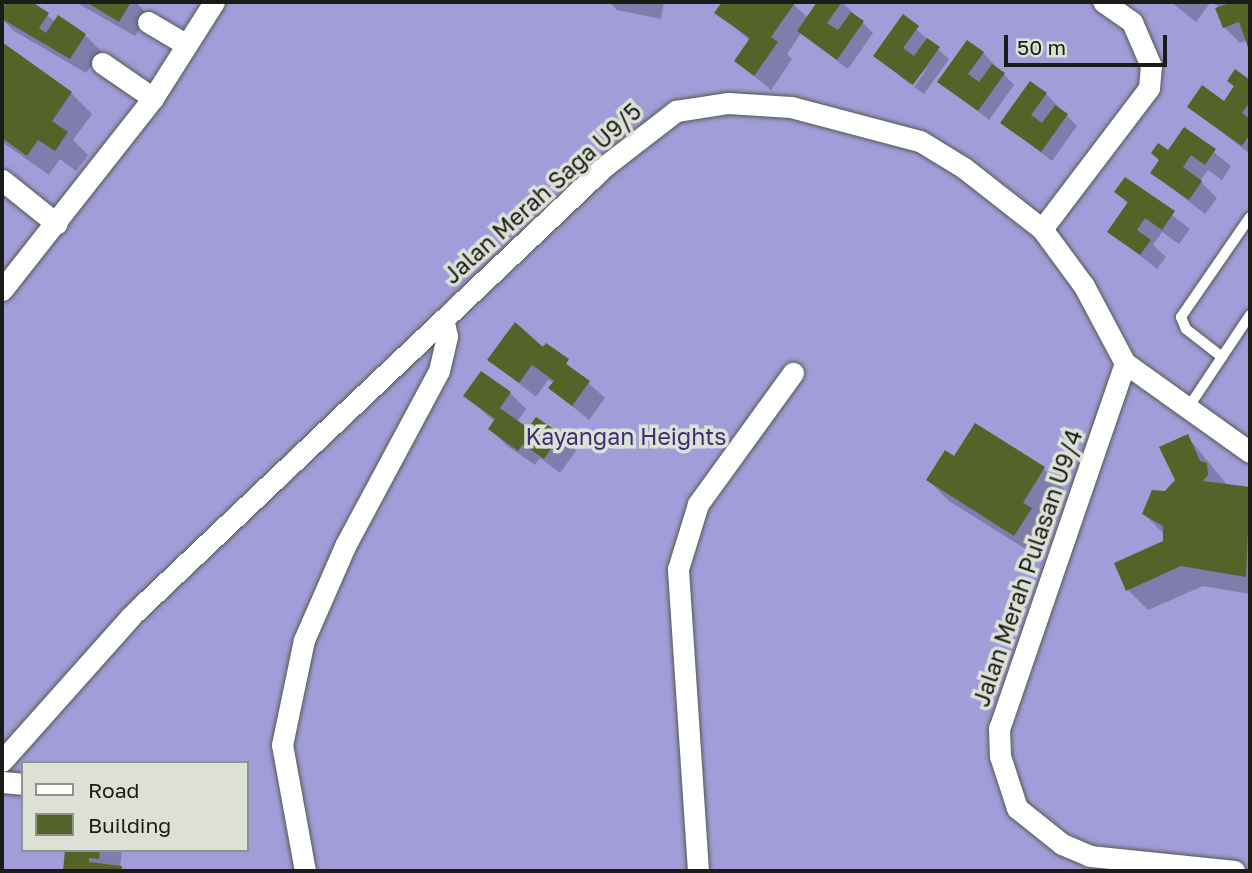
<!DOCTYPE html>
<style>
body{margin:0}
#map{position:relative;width:1252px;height:873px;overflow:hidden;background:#dce0d5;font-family:"Golos Text",sans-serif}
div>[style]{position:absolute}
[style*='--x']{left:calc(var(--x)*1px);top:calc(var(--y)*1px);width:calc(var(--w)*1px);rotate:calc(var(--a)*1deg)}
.forest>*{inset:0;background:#a09dd9}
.shadow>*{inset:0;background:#0003}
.building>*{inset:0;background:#546428}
.roads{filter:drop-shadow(0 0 2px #565950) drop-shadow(0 0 2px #565950)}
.lane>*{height:10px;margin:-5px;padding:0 5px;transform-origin:5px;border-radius:5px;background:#fff}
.street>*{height:21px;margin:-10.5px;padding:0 10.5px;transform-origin:10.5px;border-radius:10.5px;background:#fff}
span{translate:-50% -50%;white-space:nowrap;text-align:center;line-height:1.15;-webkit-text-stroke:7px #dce0d5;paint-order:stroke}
.street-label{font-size:23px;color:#1b1c18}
.park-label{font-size:23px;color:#3b3077}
.frame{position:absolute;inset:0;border:4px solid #1b1c18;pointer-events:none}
.legend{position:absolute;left:21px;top:761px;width:228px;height:91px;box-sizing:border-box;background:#dce0d5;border:2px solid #8f9289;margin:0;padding:9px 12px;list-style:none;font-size:21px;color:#1b1c18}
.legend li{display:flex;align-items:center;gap:14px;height:35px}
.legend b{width:35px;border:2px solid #8f9289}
.scale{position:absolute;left:1004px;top:35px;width:163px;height:32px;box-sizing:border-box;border:4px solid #1b1c18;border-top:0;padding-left:9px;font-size:21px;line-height:24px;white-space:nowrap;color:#1b1c18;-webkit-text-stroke:5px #dce0d5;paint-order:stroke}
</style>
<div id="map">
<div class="forest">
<div style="clip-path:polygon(evenodd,2px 2px,1250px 2px,1250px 871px,2px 871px,2px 2px,23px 763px,247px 763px,247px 850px,23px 850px,23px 763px)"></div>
</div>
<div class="shadow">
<div style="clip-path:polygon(7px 2px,29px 2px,56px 22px,85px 35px,101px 51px,86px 73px,14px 31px,2px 19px)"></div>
<div style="clip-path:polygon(75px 2px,135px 2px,149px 15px,135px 36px)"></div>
<div style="clip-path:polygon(609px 2px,664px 2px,661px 19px,617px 10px)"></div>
<div style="clip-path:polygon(724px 2px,791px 2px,808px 18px,819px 2px,842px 2px,873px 33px,848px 69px,801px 33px,787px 54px,792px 59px,771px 90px,736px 61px,750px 41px,717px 12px)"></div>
<div style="clip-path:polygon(1171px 2px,1211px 2px,1196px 22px)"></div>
<div style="clip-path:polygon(1212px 2px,1250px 2px,1250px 49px,1247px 40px,1240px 43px,1224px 27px,1220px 8px)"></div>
<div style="clip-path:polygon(903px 17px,949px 59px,924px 94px,914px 87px,929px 66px,911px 85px,875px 56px)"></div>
<div style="clip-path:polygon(2px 45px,71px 93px,92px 114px,73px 140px,88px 155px,76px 171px,60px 159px,49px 175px,2px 142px)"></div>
<div style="clip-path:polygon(983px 53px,1014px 85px,989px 120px,940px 82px)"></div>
<div style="clip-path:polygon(1235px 72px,1250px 82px,1250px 154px,1189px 107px,1225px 103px,1235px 88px,1229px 81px)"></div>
<div style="clip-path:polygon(1046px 94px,1077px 126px,1052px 161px,1003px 123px)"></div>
<div style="clip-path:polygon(1185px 129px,1231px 166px,1222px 180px,1208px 170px,1200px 181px,1217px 198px,1205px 214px,1152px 173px)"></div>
<div style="clip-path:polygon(1125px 179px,1190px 229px,1179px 244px,1162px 232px,1153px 245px,1166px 257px,1157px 269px,1109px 231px,1128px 204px,1116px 192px)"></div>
<div style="clip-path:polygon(546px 345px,605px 398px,589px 420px,550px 388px,554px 383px,548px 380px,536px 397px,490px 360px)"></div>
<div style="clip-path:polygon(510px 393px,526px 409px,517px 422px,529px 430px,560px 436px,576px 451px,560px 473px,540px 458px,535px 465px,506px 445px,490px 429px,495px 422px,465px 396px)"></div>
<div style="clip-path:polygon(1187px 436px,1228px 486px,1250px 489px,1250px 594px,1203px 586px,1148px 610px,1128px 590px,1165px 542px,1165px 535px,1144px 514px,1177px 480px)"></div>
<div style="clip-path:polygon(1044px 469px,1065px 490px,1044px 523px,1051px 530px,1035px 555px,949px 501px,928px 480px)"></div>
<div style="clip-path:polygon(66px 850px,122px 850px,120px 867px,125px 871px,64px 871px)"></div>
</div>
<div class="building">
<div style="clip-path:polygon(5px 2px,32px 2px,49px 13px,39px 28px,46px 33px,58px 15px,86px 34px,70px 59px,2px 19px)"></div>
<div style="clip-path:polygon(86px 2px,131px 2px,119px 22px)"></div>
<div style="clip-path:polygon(722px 2px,795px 3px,771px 37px,778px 42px,754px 76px,734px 61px,750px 38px,714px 13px)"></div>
<div style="clip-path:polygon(817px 2px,842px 2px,827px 23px,838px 30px,851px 12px,864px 21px,837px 60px,797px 31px)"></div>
<div style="clip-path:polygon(1233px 2px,1250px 2px,1250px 53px,1239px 22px,1223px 28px,1215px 8px)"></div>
<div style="clip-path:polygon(903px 14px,919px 26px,903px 48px,914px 56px,927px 38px,940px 47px,913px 85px,873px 56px)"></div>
<div style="clip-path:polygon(967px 40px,984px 52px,968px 74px,979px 82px,992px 64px,1005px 73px,978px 111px,937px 82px)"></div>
<div style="clip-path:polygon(2px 42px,72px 92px,52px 121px,68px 132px,55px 151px,38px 140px,27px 156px,2px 138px)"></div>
<div style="clip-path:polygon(1235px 69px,1250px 80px,1250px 102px,1242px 113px,1250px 119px,1250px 134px,1242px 146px,1187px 107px,1202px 85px,1224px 101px,1234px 86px,1227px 81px)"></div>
<div style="clip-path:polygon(1030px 81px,1047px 93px,1031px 115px,1042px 123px,1055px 105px,1068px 114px,1041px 152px,1000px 123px)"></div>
<div style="clip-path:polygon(1184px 127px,1216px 149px,1205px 165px,1191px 155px,1183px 167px,1202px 181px,1189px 200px,1150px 173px,1159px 160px,1151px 153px,1158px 143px,1168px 150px)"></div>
<div style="clip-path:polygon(1125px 177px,1175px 211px,1162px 230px,1145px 218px,1137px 230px,1151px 240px,1140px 255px,1107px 232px,1128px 202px,1114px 192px)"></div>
<div style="clip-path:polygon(515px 322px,543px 347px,546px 343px,569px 359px,566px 364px,590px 381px,572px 406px,548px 388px,554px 381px,532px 365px,519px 383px,487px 360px)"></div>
<div style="clip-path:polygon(481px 371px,511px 392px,500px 408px,528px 428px,536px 417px,561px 434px,544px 459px,523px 444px,518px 451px,488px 429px,495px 419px,463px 396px)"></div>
<div style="clip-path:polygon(975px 423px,1045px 467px,1023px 503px,1032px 508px,1014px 536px,926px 480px,945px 450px,954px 456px)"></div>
<div style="clip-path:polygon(1188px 434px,1200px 461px,1207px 463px,1208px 475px,1203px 481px,1250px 487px,1246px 577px,1181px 566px,1126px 591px,1114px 563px,1163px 541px,1163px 526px,1142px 514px,1152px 490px,1165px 491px,1175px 480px,1159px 447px)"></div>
<div style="clip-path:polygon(65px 850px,100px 850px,99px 859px,89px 858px,89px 862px,122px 866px,121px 871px,63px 871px)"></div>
</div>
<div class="roads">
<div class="lane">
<div style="--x:1222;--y:357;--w:46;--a:-142.1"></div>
<div style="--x:1186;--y:329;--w:13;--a:-113"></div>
<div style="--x:1181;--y:317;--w:121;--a:-55.4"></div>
<div style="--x:1188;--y:408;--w:112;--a:-56.3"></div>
</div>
<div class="street">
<div style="--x:148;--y:22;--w:45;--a:30.5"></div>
<div style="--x:102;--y:63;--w:62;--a:34.5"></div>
<div style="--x:2;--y:180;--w:70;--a:38.7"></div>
<div style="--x:1042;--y:229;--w:177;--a:-52.8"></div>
<div style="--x:1149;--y:88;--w:22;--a:-85"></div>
<div style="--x:1151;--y:66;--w:48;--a:-113.4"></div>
<div style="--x:1132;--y:22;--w:35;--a:-145"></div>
<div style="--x:2;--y:290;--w:244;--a:-51.8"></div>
<div style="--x:153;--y:98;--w:114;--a:-57.6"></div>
<div style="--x:1125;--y:363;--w:386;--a:109"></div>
<div style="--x:999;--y:728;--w:28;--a:88"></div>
<div style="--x:1000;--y:756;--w:55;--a:71.9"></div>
<div style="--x:1017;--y:808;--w:58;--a:38.7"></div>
<div style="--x:1062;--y:844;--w:30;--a:23"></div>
<div style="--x:1090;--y:856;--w:145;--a:5.9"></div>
<div style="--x:2;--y:761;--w:195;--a:-48.3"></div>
<div style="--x:132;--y:615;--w:652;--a:-43.51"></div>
<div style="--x:605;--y:166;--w:90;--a:-37.8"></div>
<div style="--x:676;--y:111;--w:53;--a:-8.7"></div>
<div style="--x:728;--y:103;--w:63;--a:3.6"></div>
<div style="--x:791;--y:107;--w:133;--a:14.8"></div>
<div style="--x:920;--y:141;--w:52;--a:31.5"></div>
<div style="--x:964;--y:168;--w:99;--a:38"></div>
<div style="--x:1042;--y:229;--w:71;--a:53.6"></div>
<div style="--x:1084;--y:286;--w:87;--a:62"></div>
<div style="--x:1125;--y:363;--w:153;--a:35.5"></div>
<div style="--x:2;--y:782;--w:21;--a:5"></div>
<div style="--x:305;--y:871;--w:128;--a:-100.3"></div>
<div style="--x:282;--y:745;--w:107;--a:-78.2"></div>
<div style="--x:304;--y:640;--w:103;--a:-66.4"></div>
<div style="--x:345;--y:546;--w:199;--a:-61.8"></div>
<div style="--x:439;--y:371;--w:36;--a:-77"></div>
<div style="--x:447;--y:336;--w:17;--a:-103"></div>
<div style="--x:698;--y:871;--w:303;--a:-93.8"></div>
<div style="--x:678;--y:569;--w:68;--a:-72.9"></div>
<div style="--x:698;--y:504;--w:162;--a:-54.1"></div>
</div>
</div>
<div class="street-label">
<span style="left:542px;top:193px;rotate:-42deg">Jalan Merah Saga U9/5</span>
<span style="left:1027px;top:568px;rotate:-71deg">Jalan Merah Pulasan U9/4</span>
</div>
<div class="park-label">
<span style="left:626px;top:436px">Kayangan Heights</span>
</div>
<div class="frame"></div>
<ul class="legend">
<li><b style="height:9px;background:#fff"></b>Road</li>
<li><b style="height:19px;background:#546428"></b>Building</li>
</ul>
<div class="scale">50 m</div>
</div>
